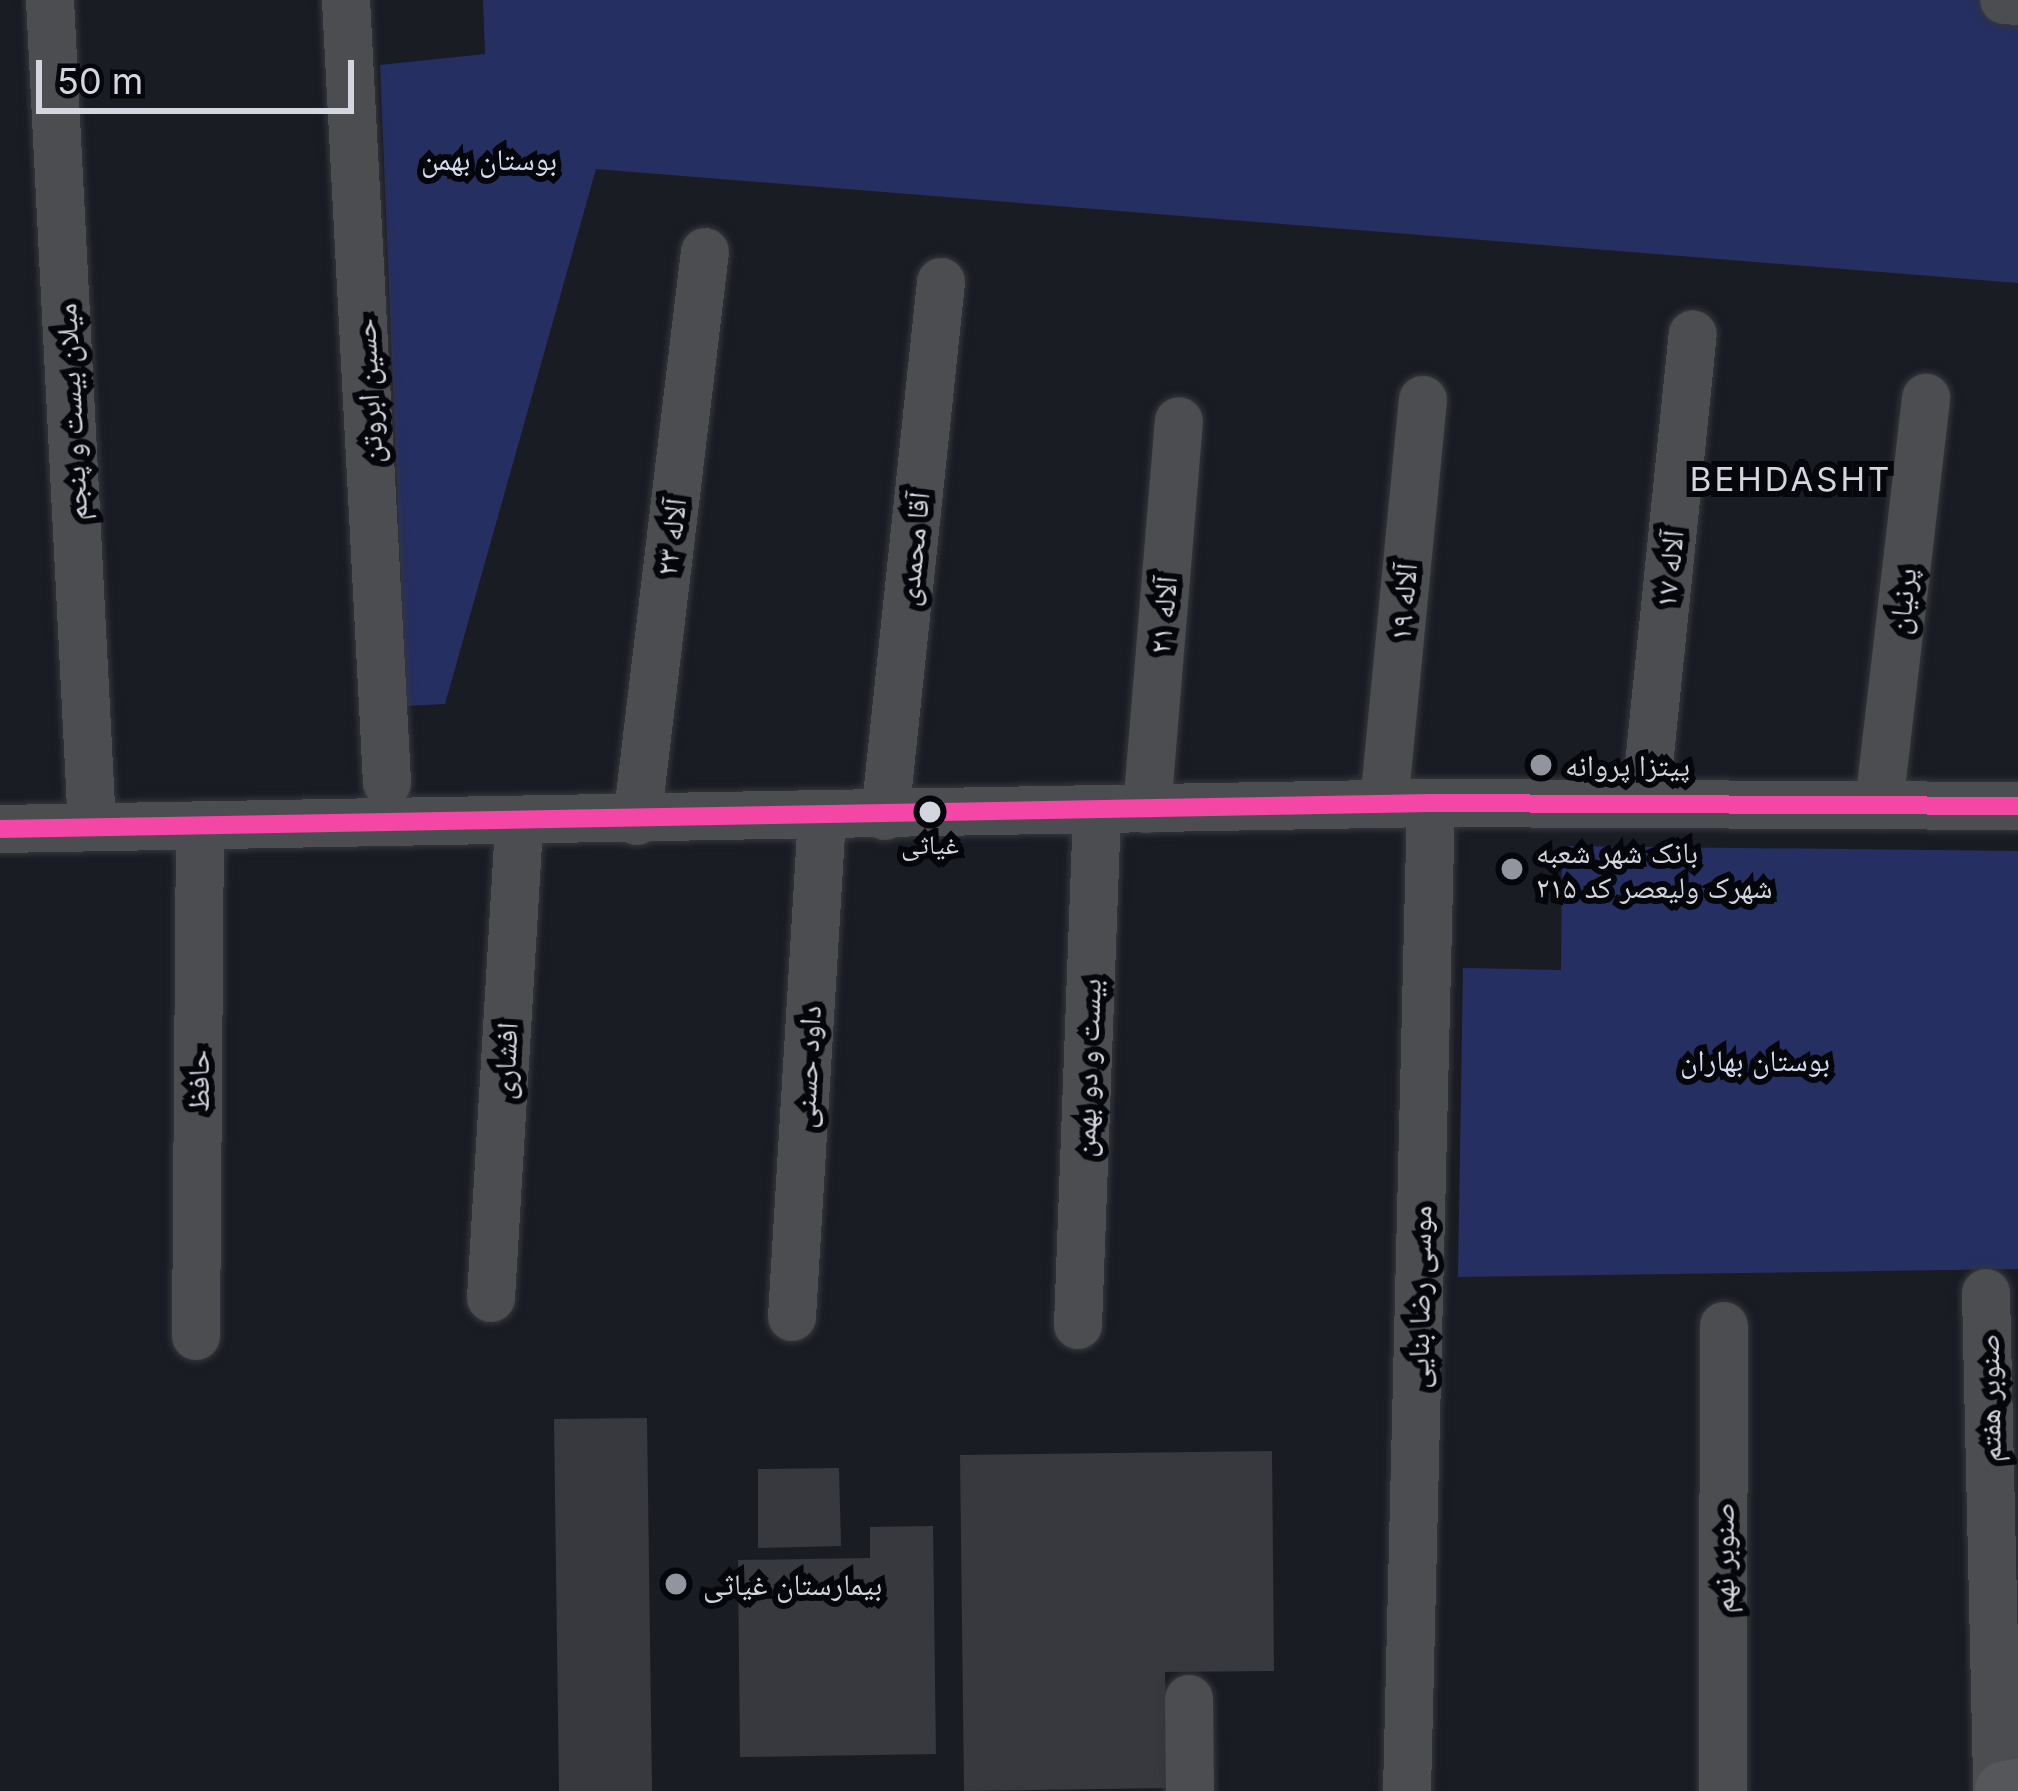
<!DOCTYPE html>
<meta charset="utf-8">
<style>
body{margin:0}
#map{position:relative;width:2018px;height:1791px;overflow:hidden;background:#1a1c24;font-family:Inter,"Noto Naskh Arabic",sans-serif}
div>[style]{position:absolute}
[style*='--x']{left:calc(var(--x)*1px);top:calc(var(--y)*1px);width:calc(var(--w)*1px);rotate:calc(var(--a)*1deg)}
.green>*{inset:0;background:#262f61}
.building>*{inset:0;background:#37393f}
.roads{filter:drop-shadow(0 0 3px #35373d) drop-shadow(0 0 3px #35373d)}
.minor>*{height:48px;margin:-24px;padding:0 24px;transform-origin:24px;border-radius:24px;background:#4c4d50}
.major>*{height:60px;margin:-30px;padding:0 30px;transform-origin:30px;border-radius:30px;background:#56575a}
.bus-1>*{height:18px;margin:-9px;padding:0 9px;transform-origin:9px;border-radius:9px;background:#f346a5}
.dots>*{width:33px;height:33px;translate:-50% -50%;box-sizing:border-box;border:6px solid #05060b;border-radius:50%}
span{translate:-50% -50%;white-space:nowrap;text-align:center;line-height:1.15;-webkit-text-stroke:12px #05060b;paint-order:stroke}
.bus-label{font-size:27px;color:#d3d6de}
.park-label{font-size:30px;color:#d5dbef}
.street-label{font-size:30px;color:#d3d6de}
.poi-label{font-size:30px;color:#d3d6de}
.left{translate:0 -50%;text-align:left}
.neighbourhood-label{font-size:33px;color:#d3d6de;letter-spacing:3px}
.scale{position:absolute;left:36px;top:60px;width:318px;height:54px;box-sizing:border-box;border:6px solid #d3d6de;border-top:0;padding-left:15px;font-size:36px;line-height:42px;white-space:nowrap;color:#d3d6de;-webkit-text-stroke:9px #05060b;paint-order:stroke}
</style>
<div id="map">
<div class="green">
<div style="clip-path:polygon(483px 0,2018px 0,2018px 283px,596px 169px,445px 704px,406px 706px,380px 65px,485px 54px)"></div>
<div style="clip-path:polygon(1562px 846px,2018px 851px,2018px 1269px,1458px 1277px,1463px 968px,1561px 970px)"></div>
</div>
<div class="building">
<div style="clip-path:polygon(647px 1418px,652px 1791px,559px 1791px,554px 1419px)"></div>
<div style="clip-path:polygon(1272px 1451px,1274px 1671px,1165px 1672px,1167px 1788px,964px 1791px,960px 1455px)"></div>
<div style="clip-path:polygon(839px 1468px,841px 1546px,758px 1548px,758px 1469px)"></div>
<div style="clip-path:polygon(933px 1526px,936px 1754px,740px 1757px,738px 1560px,870px 1558px,870px 1527px)"></div>
</div>
<div class="roads">
<div class="minor">
<div style="--x:50;--y:0;--w:826;--a:87.09"></div>
<div style="--x:346;--y:0;--w:784;--a:87"></div>
<div style="--x:2004;--y:0;--w:14;--a:4"></div>
<div style="--x:1384;--y:804;--w:406;--a:-84.5"></div>
<div style="--x:1645;--y:804;--w:472;--a:-84.2"></div>
<div style="--x:1879;--y:805;--w:410;--a:-83.4"></div>
<div style="--x:1147;--y:809;--w:389;--a:-85.3"></div>
<div style="--x:885;--y:816;--w:537;--a:-84.01"></div>
<div style="--x:637;--y:821;--w:573;--a:-83.19"></div>
<div style="--x:0;--y:829;--w:1431;--a:-1.04"></div>
<div style="--x:1431;--y:803;--w:587;--a:0.29"></div>
<div style="--x:1986;--y:1293;--w:498;--a:88.7"></div>
<div style="--x:491;--y:1298;--w:475;--a:-86.6"></div>
<div style="--x:792;--y:1317;--w:501;--a:-86.57"></div>
<div style="--x:1078;--y:1325;--w:514;--a:-87.88"></div>
<div style="--x:196;--y:1336;--w:511;--a:-89.55"></div>
<div style="--x:1189;--y:1699;--w:92;--a:89.4"></div>
<div style="--x:1407;--y:1791;--w:988;--a:-88.61"></div>
<div style="--x:1723;--y:1791;--w:465;--a:-89.9"></div>
</div>
<div class="major">
<div style="--x:2005;--y:1791;--w:13;--a:-9"></div>
</div>
</div>
<div class="bus-1">
<div style="--x:0;--y:829;--w:1431;--a:-1.04"></div>
<div style="--x:1431;--y:803;--w:587;--a:0.29"></div>
</div>
<div class="dots">
<div style="left:1541px;top:765px;background:#92959d"></div>
<div style="left:930px;top:812px;background:#d3d6de"></div>
<div style="left:1512px;top:869px;background:#92959d"></div>
<div style="left:676px;top:1584px;background:#92959d"></div>
</div>
<div class="bus-label">
<span style="left:930px;top:845px">غیاثی</span>
</div>
<div class="park-label">
<span style="left:489px;top:159px">بوستان بهمن</span>
<span style="left:1755px;top:1060px">بوستان بهاران</span>
</div>
<div class="street-label">
<span style="left:368px;top:391px;rotate:-93deg">حسین ابروتن</span>
<span style="left:71px;top:412px;rotate:-93deg">میلان بیست و پنجم</span>
<span style="left:671px;top:537px;rotate:-83deg">آلاله ۲۳</span>
<span style="left:913px;top:549px;rotate:-84deg">آقا محمدی</span>
<span style="left:1669px;top:569px;rotate:-84deg">آلاله ۱۷</span>
<span style="left:1902px;top:601px;rotate:-83deg">پرنیان</span>
<span style="left:1403px;top:602px;rotate:-85deg">آلاله ۱۹</span>
<span style="left:1163px;top:615px;rotate:-85deg">آلاله ۲۱</span>
<span style="left:505px;top:1061px;rotate:-87deg">افشاری</span>
<span style="left:807px;top:1067px;rotate:-87deg">داود حسنی</span>
<span style="left:1087px;top:1068px;rotate:-88deg">بیست و دو بهمن</span>
<span style="left:198px;top:1081px;rotate:-90deg">حافظ</span>
<span style="left:1419px;top:1297px;rotate:-89deg">موسی رضا بنایی</span>
<span style="left:1989px;top:1398px;rotate:-91deg">صنوبر هفتم</span>
<span style="left:1723px;top:1558px;rotate:-90deg">صنوبر نهم</span>
</div>
<div class="poi-label">
<span class="left" style="left:1565px;top:765px">پیتزا پروانه</span>
<span class="left" style="left:1536px;top:869px">بانک شهر شعبه<br>شهرک ولیعصر کد ۲۱۵</span>
<span class="left" style="left:703px;top:1584px">بیمارستان غیاثی</span>
</div>
<div class="neighbourhood-label">
<span style="left:1791px;top:480px">BEHDASHT</span>
</div>
<div class="scale">50 m</div>
</div>
